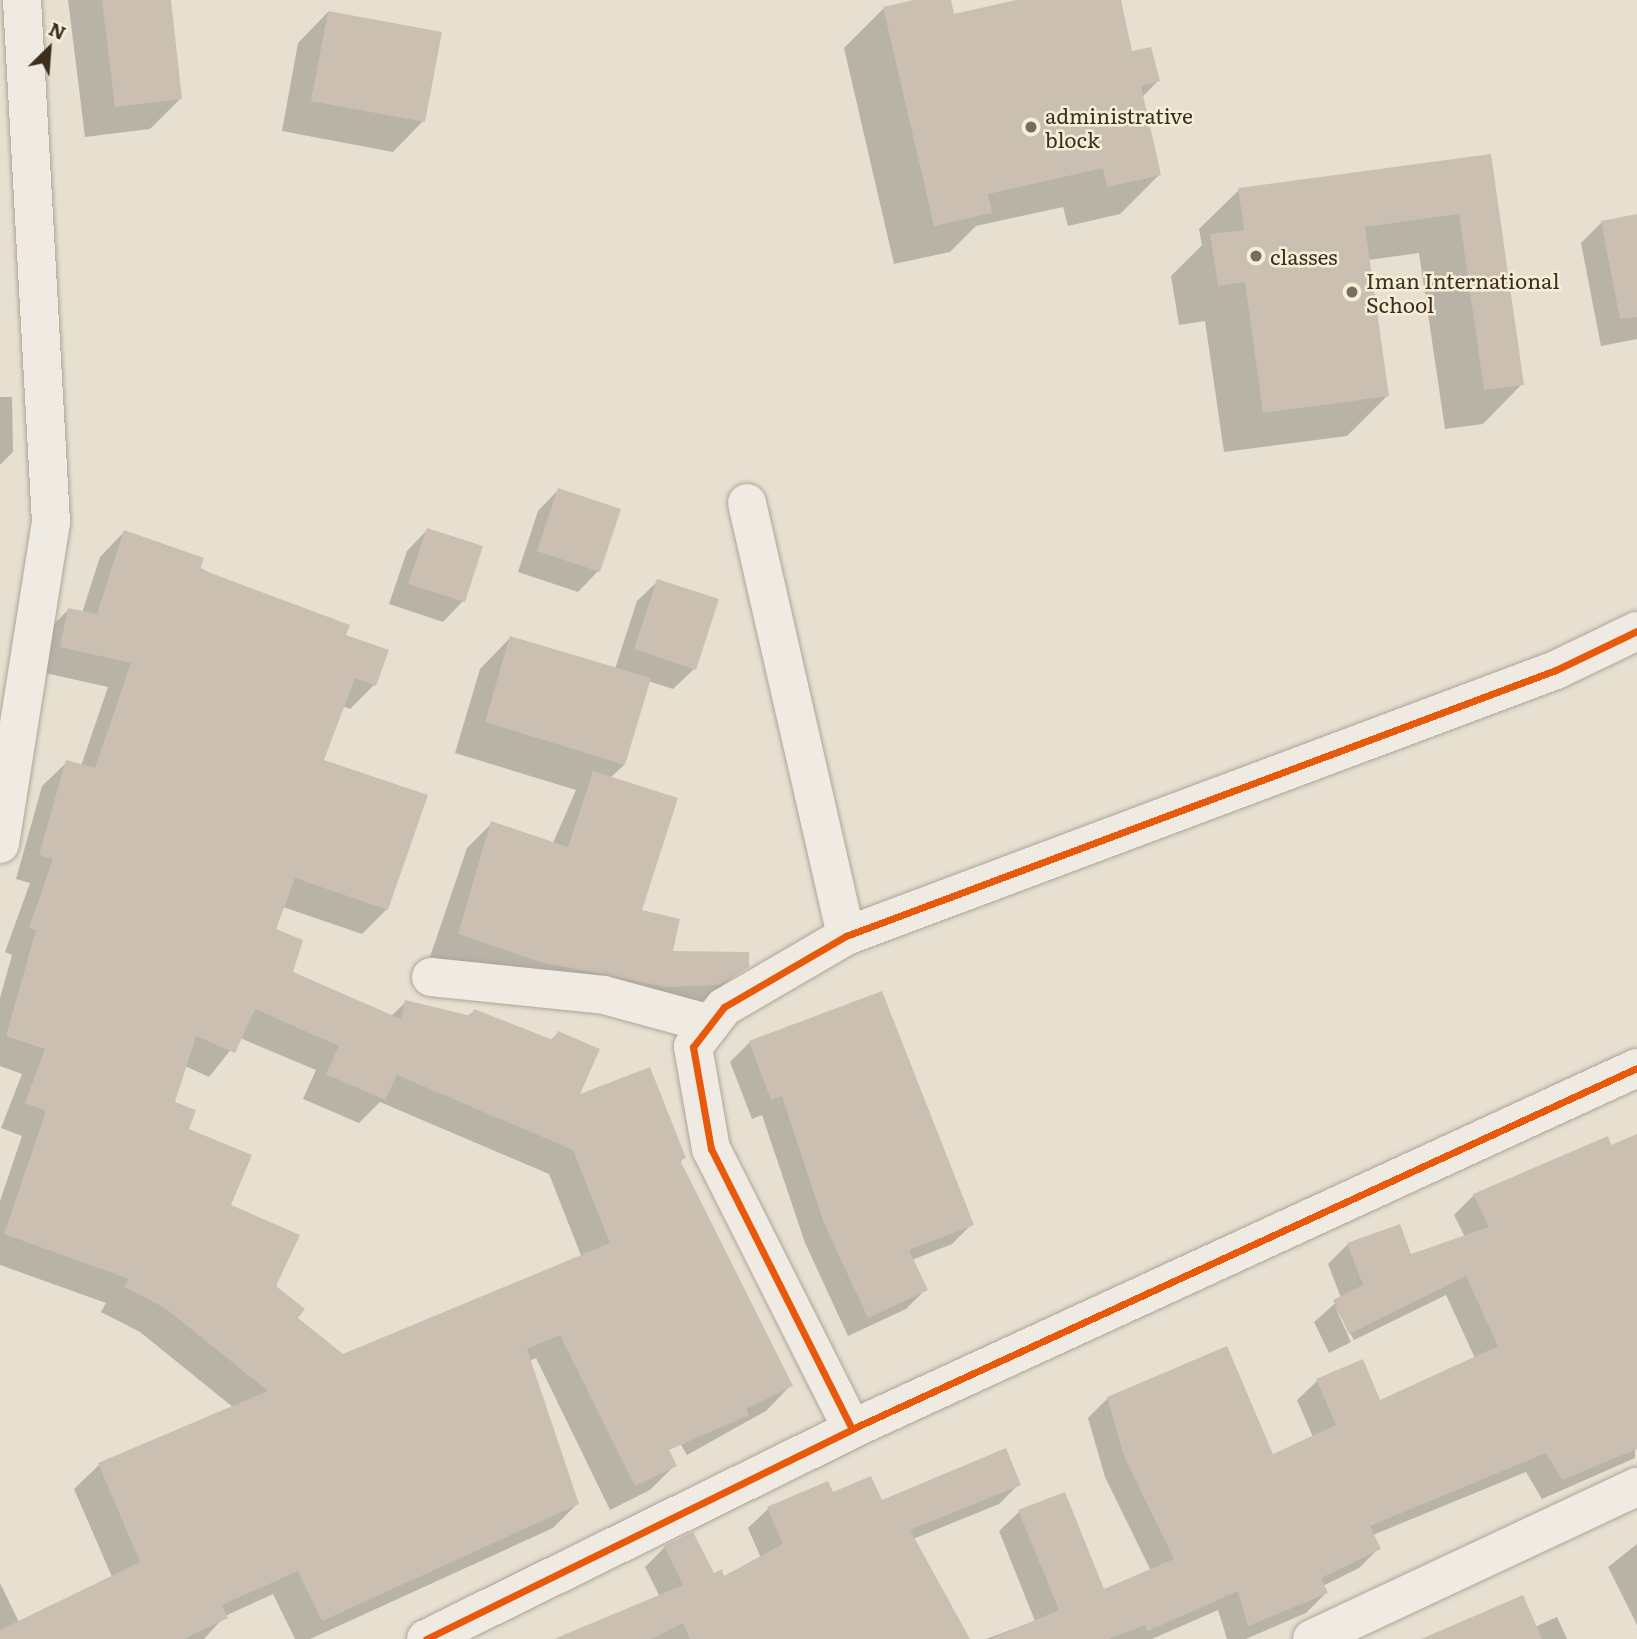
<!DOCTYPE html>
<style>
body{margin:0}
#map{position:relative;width:1637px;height:1639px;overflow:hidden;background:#e7e0d1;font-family:Literata,serif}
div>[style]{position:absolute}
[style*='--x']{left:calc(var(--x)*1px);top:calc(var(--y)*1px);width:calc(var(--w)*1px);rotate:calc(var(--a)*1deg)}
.shadow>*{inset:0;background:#0003}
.building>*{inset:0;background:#cbbfb2}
.roads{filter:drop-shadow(0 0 2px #ada599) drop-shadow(0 0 2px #ada599)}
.street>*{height:38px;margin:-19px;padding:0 19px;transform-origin:19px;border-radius:19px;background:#efebe3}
.cycleway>*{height:7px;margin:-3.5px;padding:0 3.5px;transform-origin:3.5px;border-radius:3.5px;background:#e8590c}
.dots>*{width:19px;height:19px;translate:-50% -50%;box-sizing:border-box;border:4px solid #f7eed8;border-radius:50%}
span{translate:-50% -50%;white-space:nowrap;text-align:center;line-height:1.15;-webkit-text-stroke:5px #f7eed8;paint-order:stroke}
.poi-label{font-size:21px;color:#3d2e20}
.left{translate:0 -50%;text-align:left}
.north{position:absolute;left:14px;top:14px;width:70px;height:70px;-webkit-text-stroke:5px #f7eed8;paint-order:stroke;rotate:25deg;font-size:19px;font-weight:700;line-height:28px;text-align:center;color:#3d2e20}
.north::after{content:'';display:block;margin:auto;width:24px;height:32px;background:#3d2e20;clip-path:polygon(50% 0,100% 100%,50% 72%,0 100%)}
</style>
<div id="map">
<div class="shadow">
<div style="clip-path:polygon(68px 0,169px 0,181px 98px,150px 129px,85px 137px)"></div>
<div style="clip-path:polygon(922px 0,949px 0,953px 16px,1024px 0,1119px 0,1131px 53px,1158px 81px,1142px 97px,1160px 174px,1120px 214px,1068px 226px,1063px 207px,976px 226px,950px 252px,894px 264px,844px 48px,884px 8px)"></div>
<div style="clip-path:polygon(328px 12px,423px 121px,393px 152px,282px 131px,298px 43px)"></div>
<div style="clip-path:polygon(1490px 156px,1522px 384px,1483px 424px,1445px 429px,1419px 253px,1368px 260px,1387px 396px,1347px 436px,1224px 452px,1205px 321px,1179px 325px,1171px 276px,1202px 245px,1199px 229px,1239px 190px)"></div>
<div style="clip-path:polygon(1637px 216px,1637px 339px,1601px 346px,1581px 243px,1601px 223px)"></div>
<div style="clip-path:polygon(0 397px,12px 397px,13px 452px,0 465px)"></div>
<div style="clip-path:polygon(558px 490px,598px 571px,578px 592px,518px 572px,538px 511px)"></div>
<div style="clip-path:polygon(427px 530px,463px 601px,443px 622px,389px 604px,407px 551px)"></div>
<div style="clip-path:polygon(evenodd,124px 532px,344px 636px,374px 685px,350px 709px,342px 706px,322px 761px,387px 909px,362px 934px,283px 907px,274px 930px,290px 973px,391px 1016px,406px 1002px,467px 1017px,474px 1011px,550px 1041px,558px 1033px,577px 1097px,684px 1158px,679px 1163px,790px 1386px,766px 1411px,687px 1455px,677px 1438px,666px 1444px,675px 1465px,650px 1490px,610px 1510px,536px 1358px,529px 1361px,577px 1504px,553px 1528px,310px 1639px,295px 1639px,273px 1594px,225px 1616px,204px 1639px,0 1639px,0 1583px,19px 1622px,112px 1577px,74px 1489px,99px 1465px,234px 1408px,140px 1332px,101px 1312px,106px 1303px,0 1265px,0 1201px,22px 1136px,1px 1128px,22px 1074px,0 1066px,0 998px,12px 955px,5px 952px,30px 883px,16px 879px,42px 786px,67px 762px,81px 766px,108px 687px,36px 671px,44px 634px,68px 610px,82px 613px,100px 557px,124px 532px,240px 1038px,316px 1070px,303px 1099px,359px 1123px,380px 1102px,549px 1174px,582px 1258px,342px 1356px,295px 1318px,173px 1103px,185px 1066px,209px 1077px,240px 1038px)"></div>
<div style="clip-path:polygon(658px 581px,694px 669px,673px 689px,648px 681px,624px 765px,610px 778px,639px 911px,671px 953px,747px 966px,692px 1009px,639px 1011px,430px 957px,467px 848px,492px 823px,553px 843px,576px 790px,455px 753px,480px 669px,510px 638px,615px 669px,637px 601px)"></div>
<div style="clip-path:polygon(750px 1042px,972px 1224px,952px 1244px,912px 1260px,925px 1290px,906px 1309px,848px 1336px,805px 1243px,762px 1115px,752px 1119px,730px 1062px)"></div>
<div style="clip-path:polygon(1637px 1137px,1635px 1458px,1542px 1499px,1526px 1472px,1373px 1535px,1379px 1548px,1359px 1568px,1323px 1586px,1326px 1593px,1306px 1613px,1246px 1639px,1227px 1639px,1218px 1610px,1152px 1639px,986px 1639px,1035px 1621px,999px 1531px,1019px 1512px,1103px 1591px,1151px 1571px,1105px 1477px,1088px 1418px,1108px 1398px,1272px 1457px,1313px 1437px,1297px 1400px,1317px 1381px,1362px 1361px,1379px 1402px,1475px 1358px,1446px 1295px,1354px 1340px,1335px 1307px,1351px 1342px,1329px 1353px,1314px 1322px,1341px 1298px,1328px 1264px,1348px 1244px,1410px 1256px,1465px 1237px,1454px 1215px,1474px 1195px)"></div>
<div style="clip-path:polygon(1019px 1484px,999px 1504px,913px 1539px,968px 1639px,796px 1639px,748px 1528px,768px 1509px,832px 1495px,881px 1502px)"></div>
<div style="clip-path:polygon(1637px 1544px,1637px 1625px,1608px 1567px)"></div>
<div style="clip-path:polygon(665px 1547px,749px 1639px,575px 1639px,660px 1597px,645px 1567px)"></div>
<div style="clip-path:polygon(1557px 1617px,1567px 1639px,1425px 1639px,1535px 1627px)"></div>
</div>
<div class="building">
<div style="clip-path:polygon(102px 0,171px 0,182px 99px,115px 107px)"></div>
<div style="clip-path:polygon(914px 0,951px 0,954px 14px,1016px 0,1121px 0,1132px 51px,1151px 47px,1160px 81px,1141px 86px,1161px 175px,1107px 187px,1103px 168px,988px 194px,992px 213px,934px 226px,883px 7px)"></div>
<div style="clip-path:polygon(328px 11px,442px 32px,425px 122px,311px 101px)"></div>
<div style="clip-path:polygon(1491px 154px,1524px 385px,1484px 390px,1459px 214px,1365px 227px,1389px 396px,1263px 413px,1245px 282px,1218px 286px,1210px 234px,1244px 230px,1238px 188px)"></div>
<div style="clip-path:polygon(1637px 214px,1637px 317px,1620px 319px,1601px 221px)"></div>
<div style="clip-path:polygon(558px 488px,621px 509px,600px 572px,537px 551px)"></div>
<div style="clip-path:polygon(427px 528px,483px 546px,465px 602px,408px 584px)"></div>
<div style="clip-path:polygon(evenodd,124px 530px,204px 558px,200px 569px,350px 625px,346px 635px,389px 650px,376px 686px,355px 678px,324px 760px,428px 795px,388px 910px,295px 878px,276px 929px,303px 940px,293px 972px,401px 1019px,405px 1000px,471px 1016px,474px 1009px,553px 1040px,558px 1031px,600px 1049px,580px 1094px,650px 1067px,686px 1158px,680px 1160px,793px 1386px,746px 1409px,749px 1415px,669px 1450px,677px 1466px,635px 1486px,560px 1335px,527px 1349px,579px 1504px,322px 1621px,298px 1571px,222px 1605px,228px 1618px,184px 1639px,0 1639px,0 1630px,140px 1562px,98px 1463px,268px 1391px,165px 1308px,124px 1287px,129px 1279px,4px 1234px,46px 1111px,25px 1103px,45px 1049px,6px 1036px,36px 930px,29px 928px,53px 859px,39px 855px,66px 760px,95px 768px,131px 663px,60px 647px,68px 608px,97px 614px,124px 530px,255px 1009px,339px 1046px,326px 1074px,385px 1100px,397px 1075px,573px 1150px,610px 1243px,343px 1354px,298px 1318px,305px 1309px,276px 1286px,300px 1235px,231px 1205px,252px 1155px,189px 1129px,196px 1110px,175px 1102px,196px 1036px,235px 1053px,255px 1009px)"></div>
<div style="clip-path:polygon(657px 579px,719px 599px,696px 670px,634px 649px)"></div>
<div style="clip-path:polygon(510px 636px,651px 678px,625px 765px,485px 722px)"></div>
<div style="clip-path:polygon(593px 771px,678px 798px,642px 910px,680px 919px,673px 951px,749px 952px,749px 967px,719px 985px,665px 987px,540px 962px,458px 934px,491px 821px,568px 847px)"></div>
<div style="clip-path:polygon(882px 991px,974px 1225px,909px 1250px,928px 1290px,868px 1318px,824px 1223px,782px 1096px,771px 1100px,749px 1041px)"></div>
<div style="clip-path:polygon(1637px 1134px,1637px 1449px,1562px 1480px,1546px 1453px,1370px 1526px,1381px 1549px,1321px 1578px,1328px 1593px,1248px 1626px,1238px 1591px,1148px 1631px,1145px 1625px,1109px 1639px,991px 1639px,1059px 1610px,1018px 1510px,1065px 1492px,1104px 1589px,1174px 1559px,1124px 1456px,1107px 1397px,1227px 1346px,1273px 1454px,1336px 1425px,1316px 1379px,1363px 1359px,1380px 1400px,1498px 1346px,1466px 1276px,1349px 1334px,1333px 1300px,1363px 1285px,1347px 1243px,1400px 1224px,1411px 1254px,1489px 1227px,1473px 1194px,1608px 1136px,1611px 1145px)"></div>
<div style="clip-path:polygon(1006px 1448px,1021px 1485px,910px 1530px,970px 1639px,690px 1639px,683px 1623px,651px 1639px,554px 1639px,683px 1585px,664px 1546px,693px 1532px,714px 1573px,722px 1569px,724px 1576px,783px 1544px,767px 1507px,828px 1481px,833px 1492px,871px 1476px,882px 1500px)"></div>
<div style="clip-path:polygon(1523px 1595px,1542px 1639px,1421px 1639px)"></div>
</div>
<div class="roads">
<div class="street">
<div style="--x:747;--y:503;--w:444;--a:77.1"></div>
<div style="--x:0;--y:844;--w:326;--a:-81"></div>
<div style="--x:51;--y:522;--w:523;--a:-93.18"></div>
<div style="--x:431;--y:977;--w:174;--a:5.9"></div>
<div style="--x:604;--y:995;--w:111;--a:15.2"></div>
<div style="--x:852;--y:1429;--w:313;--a:-116.7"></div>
<div style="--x:711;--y:1149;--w:104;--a:-100"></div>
<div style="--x:693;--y:1047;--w:51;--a:-52.2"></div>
<div style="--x:724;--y:1007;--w:141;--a:-30.2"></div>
<div style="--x:846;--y:936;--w:758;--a:-20.54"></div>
<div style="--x:1556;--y:670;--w:90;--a:-25.7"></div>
<div style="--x:426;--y:1639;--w:475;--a:-26.2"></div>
<div style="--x:852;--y:1429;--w:864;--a:-24.7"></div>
<div style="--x:1312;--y:1639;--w:359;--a:-25.1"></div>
</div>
</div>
<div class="cycleway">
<div style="--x:852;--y:1429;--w:313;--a:-116.7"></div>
<div style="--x:711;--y:1149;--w:104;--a:-100"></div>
<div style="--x:693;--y:1047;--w:51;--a:-52.2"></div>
<div style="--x:724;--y:1007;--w:141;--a:-30.2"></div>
<div style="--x:846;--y:936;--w:758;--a:-20.54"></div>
<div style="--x:1556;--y:670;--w:90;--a:-25.7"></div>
<div style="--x:426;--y:1639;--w:475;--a:-26.2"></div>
<div style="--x:852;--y:1429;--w:864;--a:-24.7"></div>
</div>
<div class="dots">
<div style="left:1031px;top:127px;background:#786c5e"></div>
<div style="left:1256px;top:256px;background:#786c5e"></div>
<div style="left:1352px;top:292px;background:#786c5e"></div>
</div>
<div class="poi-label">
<span class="left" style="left:1045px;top:127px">administrative<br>block</span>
<span class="left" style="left:1270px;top:256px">classes</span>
<span class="left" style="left:1366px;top:292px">Iman International<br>School</span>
</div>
<div class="north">N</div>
</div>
